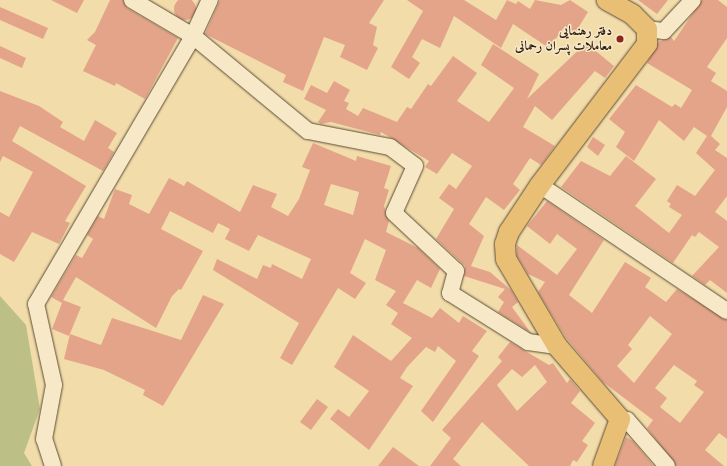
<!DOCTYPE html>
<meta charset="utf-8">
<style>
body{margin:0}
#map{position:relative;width:727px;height:466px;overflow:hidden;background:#f2dcaa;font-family:Cardo,Amiri,serif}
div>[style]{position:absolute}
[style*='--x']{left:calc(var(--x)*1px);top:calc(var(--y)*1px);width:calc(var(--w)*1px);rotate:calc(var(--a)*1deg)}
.green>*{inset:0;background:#bcc087}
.building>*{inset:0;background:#e4a489}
.round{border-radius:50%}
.roads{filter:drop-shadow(0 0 1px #5c4b35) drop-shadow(0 0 1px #5c4b35)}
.minor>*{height:16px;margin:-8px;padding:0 8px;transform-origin:8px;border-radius:8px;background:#f7e8c8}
.major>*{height:20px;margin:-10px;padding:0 10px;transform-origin:10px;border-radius:10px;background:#e9be75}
.dots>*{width:11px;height:11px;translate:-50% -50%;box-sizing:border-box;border:2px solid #f7e8c8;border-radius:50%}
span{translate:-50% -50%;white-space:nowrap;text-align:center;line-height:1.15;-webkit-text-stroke:3px #f7e8c8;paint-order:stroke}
.poi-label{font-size:13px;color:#2a1b0e;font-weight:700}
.right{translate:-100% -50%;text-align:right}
</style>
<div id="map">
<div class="green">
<div style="clip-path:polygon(0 296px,26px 325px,40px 409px,24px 453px,32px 466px,0 466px)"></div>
</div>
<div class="building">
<div class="round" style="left:174px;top:-2px;width:22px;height:22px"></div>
<div style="clip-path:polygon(51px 0,84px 0,77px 13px)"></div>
<div style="clip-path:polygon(110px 0,123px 0,127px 8px,178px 38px,145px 99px,116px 83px,115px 86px,83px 71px,96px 45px,87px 40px,95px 32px)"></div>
<div style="clip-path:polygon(220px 0,384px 0,369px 23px,377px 27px,373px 45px,378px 48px,367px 70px,340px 57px,345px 45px,324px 37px,303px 91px,283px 82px,286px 75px,205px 34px)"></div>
<div style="clip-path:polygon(407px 0,464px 0,496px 20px,507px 0,516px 4px,518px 1px,530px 9px,535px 0,561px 5px,570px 0,588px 12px,575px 33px,565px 26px,549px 48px,513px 24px,501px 48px,454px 16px,440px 48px,422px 39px,412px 57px,420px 63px,409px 79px,391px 67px,423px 11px)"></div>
<div style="clip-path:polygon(638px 0,668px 0,657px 14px)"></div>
<div style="clip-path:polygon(702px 0,718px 0,727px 7px,727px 38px,707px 67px,716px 73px,711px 81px,727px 91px,727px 107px,711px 136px,720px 144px,715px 150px,727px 158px,727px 196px,715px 212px,727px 221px,727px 293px,710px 280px,705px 285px,692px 276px,719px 247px,699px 232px,695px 237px,692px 235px,673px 263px,561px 187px,581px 161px,610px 176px,626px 156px,656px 179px,635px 206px,669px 233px,682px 215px,669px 207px,671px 204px,667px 201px,677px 185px,695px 196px,715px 170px,696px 153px,707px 136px,694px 127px,684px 141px,659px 120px,634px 161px,616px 147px,625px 132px,609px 119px,636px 85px,672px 107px,675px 104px,681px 108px,692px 90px,647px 63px,658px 42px,671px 37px,674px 41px)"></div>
<div style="clip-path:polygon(0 7px,48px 28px,43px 39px,0 20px)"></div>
<div style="clip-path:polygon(586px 43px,614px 66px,605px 78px,595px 71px,552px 120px,535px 106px,523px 127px,555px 146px,541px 165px,530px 158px,513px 184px,520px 190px,504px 210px,486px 197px,469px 224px,484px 236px,471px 266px,490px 272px,511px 290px,518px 302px,512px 307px,531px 333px,498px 312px,504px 302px,498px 297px,505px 289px,464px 276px,465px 266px,436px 239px,454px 209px,439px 198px,449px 184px,456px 189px,472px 166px,452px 153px,437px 174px,425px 167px,429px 161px,381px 132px,380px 135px,331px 122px,321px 124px,318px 122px,326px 110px,304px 99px,311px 85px,327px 93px,334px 81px,350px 90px,344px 101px,349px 103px,346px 109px,358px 116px,363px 108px,397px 122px,407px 107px,411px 109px,428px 84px,431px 86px,453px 56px,477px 73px,457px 101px,489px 122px,514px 88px,481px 65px,493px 44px,539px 74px,527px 99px)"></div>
<div style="clip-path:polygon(0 46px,26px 58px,22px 68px,0 58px)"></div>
<div style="clip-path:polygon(0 91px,39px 106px,63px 122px,60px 127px,84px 141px,95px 120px,117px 133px,108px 148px,114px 152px,103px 171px,20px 126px,12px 141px,86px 186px,65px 221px,70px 223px,59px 244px,32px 232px,14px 262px,0 254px,0 212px,9px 217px,33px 172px,3px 156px,0 162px)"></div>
<div style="clip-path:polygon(593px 137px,605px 145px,598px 156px,587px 147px)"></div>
<div style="clip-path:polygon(evenodd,313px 143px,356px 161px,357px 156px,391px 166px,384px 188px,389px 190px,384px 206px,389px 221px,386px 232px,418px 248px,440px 269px,431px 288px,417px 280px,403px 303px,432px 318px,440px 308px,459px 323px,463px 316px,487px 331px,472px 351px,479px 356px,433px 422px,421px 411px,456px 361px,438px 346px,435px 352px,426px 347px,407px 367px,400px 378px,413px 386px,369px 450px,330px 419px,338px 409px,349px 417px,369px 391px,334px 367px,353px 335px,391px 361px,412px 338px,391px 324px,398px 313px,386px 305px,396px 291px,375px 280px,386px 250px,365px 239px,350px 273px,366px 283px,355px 299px,338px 288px,292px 365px,280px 358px,299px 323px,213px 270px,217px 259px,257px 279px,263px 265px,271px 268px,272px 264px,302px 279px,311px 259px,258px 235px,249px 251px,225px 239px,230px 229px,218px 223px,213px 233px,170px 211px,161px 229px,203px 251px,181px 290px,179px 289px,172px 296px,156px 328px,76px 277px,63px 300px,81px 307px,69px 336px,52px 329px,62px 303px,51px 297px,76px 255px,82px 258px,93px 239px,87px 235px,98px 216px,104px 219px,115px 189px,132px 195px,129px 204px,149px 214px,169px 178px,184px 186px,187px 181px,240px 212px,253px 185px,277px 194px,271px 207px,288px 216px,299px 199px,310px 170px,302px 167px,313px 143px,331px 184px,359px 192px,353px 215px,324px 205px,331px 184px)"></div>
<div style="clip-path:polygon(evenodd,547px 201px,604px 240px,569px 295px,592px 313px,625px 262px,651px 278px,645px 287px,666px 302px,677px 289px,727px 320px,727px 439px,719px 433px,705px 450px,724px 466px,676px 466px,647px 428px,653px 420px,603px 382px,566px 338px,538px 292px,545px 282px,528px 274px,517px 256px,517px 245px,557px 275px,577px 249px,557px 234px,550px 244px,527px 226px,547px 201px,650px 316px,672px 334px,634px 383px,617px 366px,632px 349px,628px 345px,650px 316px,547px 201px,674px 365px,697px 381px,694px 385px,704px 392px,680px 423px,660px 407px,667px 398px,655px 388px,674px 365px)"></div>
<div style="clip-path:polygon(203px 295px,224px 304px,163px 406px,143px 395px,145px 390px,104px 370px,64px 359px,70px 334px,101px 345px,112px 318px,181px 340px)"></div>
<div style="clip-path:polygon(evenodd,510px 342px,549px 365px,553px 363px,567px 383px,570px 379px,580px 391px,571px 403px,595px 423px,582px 441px,588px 445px,577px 462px,573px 460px,570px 466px,529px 466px,482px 422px,453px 459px,461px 466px,430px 466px,451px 438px,442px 430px,502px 361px,498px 357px,510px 342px,535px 365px,547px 382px,517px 411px,497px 385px,512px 369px,522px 377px,535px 365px)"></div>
<div style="clip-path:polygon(317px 399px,328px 407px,311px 430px,300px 422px)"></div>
<div style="clip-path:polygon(626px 437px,633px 441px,654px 466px,615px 466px)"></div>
<div style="clip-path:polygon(393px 447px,419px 466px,378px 466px)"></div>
</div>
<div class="roads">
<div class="minor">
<div style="--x:132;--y:0;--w:71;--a:30.5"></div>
<div style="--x:193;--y:36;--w:149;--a:39.6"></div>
<div style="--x:308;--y:131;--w:84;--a:11"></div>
<div style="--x:390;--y:147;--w:31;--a:37"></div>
<div style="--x:415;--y:166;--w:51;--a:114.1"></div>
<div style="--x:394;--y:213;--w:85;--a:43.1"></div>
<div style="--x:456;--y:271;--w:23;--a:105"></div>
<div style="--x:450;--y:293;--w:92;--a:32.1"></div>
<div style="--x:528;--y:342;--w:29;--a:8"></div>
<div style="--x:647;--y:29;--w:17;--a:7"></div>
<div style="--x:664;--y:31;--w:42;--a:-46.9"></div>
<div style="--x:540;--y:185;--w:225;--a:34"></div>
<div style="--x:620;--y:419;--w:7;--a:8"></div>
<div style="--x:627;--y:420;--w:61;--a:49"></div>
<div style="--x:53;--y:466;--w:28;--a:-108"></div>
<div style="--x:44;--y:439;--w:55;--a:-79.5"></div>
<div style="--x:54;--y:385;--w:83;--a:-102.5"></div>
<div style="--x:36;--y:304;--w:311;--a:-59.6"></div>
<div style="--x:193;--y:36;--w:40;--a:-65"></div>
</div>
<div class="major">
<div style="--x:603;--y:466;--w:50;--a:-70.1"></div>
<div style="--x:620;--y:419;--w:96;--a:-130.8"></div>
<div style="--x:557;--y:346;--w:101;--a:-120.4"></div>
<div style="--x:506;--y:259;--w:15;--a:-94"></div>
<div style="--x:505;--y:244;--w:13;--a:-72"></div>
<div style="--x:509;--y:232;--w:56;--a:-56.6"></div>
<div style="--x:540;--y:185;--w:177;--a:-52.8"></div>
<div style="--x:647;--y:44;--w:15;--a:-90"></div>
<div style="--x:647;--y:29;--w:21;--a:-135"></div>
<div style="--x:632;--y:14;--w:29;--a:-151"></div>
</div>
</div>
<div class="dots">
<div style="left:620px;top:39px;background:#8f2418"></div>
</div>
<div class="poi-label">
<span class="right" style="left:612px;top:39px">دفتر رهنمایی<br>معاملات پسران رحمانی</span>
</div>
</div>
